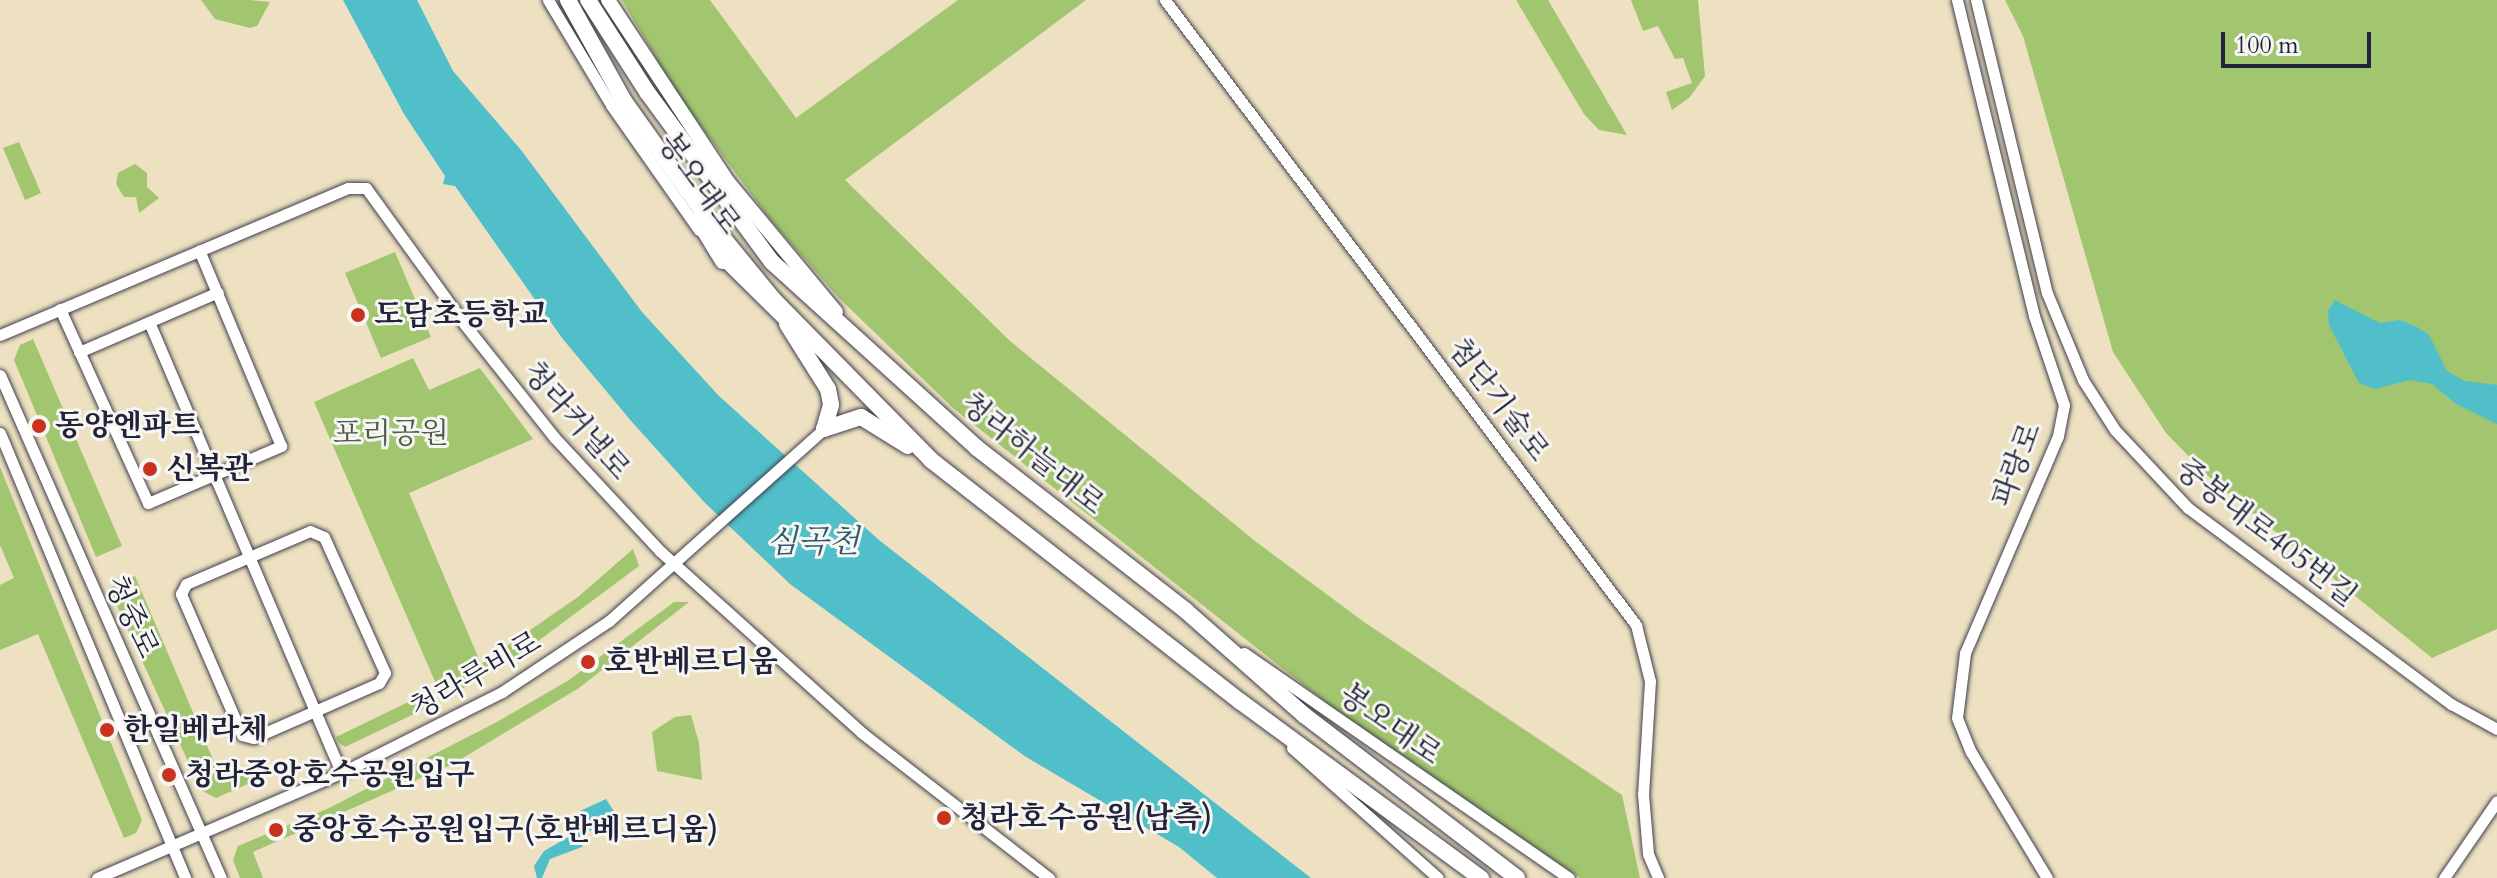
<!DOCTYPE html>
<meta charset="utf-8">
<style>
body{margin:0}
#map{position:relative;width:2497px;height:878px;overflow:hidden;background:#ede1c1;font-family:Cardo,"Noto Serif KR",serif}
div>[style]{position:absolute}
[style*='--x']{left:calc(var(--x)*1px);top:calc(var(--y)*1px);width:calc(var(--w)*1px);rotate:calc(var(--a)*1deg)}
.green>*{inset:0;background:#a2c56f}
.water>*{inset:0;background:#51bfc9}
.roads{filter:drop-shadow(0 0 2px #403f4f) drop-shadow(0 0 2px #403f4f)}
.minor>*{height:11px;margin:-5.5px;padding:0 5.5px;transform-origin:5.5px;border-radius:5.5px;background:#fff}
.major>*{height:14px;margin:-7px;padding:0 7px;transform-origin:7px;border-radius:7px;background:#fff}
.highway>*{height:16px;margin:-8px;padding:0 8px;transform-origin:8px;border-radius:8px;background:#fff}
.dots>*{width:22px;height:22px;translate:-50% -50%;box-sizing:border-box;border:4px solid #f6f6f2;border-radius:50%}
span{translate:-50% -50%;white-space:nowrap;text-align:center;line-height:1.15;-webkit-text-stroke:6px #f6f6f2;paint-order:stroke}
.street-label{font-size:30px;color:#22223b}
.poi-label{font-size:30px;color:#22223b;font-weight:700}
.left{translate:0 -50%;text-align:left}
.park-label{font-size:30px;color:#4f5b4d}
.water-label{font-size:32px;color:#32596d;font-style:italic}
.scale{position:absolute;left:2221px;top:32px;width:150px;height:36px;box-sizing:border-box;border:4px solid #22223b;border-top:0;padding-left:10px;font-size:24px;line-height:28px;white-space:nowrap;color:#22223b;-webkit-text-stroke:6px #f6f6f2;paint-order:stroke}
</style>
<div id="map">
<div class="green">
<div style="clip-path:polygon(201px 0,249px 0,270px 2px,257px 26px,250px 28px,215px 19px)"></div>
<div style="clip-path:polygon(622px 0,710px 0,796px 118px,958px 0,1086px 0,845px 180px,1010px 341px,1255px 541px,1364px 622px,1622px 795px,1640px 878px,1580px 878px,1344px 717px,953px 408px,840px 299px,772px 222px,677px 94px)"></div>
<div style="clip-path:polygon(1516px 0,1548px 0,1627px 135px,1599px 130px,1584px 114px)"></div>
<div style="clip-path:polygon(1631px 0,1698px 0,1705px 76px,1690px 97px,1672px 110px,1666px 92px,1692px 83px,1683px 58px,1675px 59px,1658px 26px,1643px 31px)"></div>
<div style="clip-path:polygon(2005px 0,2497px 0,2497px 629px,2432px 658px,2215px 483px,2166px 433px,2113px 352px,2023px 36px)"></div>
<div style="clip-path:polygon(19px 142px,41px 193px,25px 200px,3px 148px)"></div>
<div style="clip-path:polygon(135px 164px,147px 173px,147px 187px,159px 198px,139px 213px,136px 197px,124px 197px,116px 184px,118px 173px)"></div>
<div style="clip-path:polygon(395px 252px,431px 337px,381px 358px,345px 273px)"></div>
<div style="clip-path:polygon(33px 339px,122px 546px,96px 557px,14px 360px,20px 345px)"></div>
<div style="clip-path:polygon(413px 358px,429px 390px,480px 368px,533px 439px,409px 493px,481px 664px,578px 597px,633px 549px,639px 566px,518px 656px,443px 700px,314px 402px)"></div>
<div style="clip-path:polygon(0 467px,142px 820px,136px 833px,124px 838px,38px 634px,0 650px,0 585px,14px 578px,0 545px)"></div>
<div style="clip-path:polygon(135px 576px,223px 783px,257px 770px,261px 778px,216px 798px,201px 790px,109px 588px)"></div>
<div style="clip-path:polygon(674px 602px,689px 602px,579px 688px,453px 764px,253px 852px,263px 878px,240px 878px,233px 860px,238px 846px,327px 809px,495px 723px,569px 680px)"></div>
<div style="clip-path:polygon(429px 692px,435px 704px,345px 747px,339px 743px,336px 737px)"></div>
<div style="clip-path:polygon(691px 715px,699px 743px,702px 780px,657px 771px,652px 732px,675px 717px)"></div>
</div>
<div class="water">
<div style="clip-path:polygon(343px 0,417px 0,453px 71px,521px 150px,642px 312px,719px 396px,879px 540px,1311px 878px,1217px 878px,1179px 847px,1026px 757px,790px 584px,705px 503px,632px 422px,562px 338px,455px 186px,443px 184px,445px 176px,404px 114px)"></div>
<div style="clip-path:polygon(2335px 300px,2380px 323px,2400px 320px,2417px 327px,2429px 335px,2447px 371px,2465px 381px,2497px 385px,2497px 424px,2456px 404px,2432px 384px,2410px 380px,2375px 389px,2359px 383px,2329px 325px,2328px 311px)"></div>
<div style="clip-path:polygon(606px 799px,621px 822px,610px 832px,602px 826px,586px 832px,582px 847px,550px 859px,542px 878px,537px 878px,534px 866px,544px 851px,579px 831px,580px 811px)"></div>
</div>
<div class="roads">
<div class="minor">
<div style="--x:548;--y:0;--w:122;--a:59"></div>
<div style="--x:611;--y:105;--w:153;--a:54.9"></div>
<div style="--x:1165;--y:0;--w:783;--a:53"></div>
<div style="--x:1636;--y:625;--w:58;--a:76"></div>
<div style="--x:1650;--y:681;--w:113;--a:93.5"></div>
<div style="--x:1643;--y:794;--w:60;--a:85.2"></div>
<div style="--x:1648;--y:854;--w:26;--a:67"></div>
<div style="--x:1957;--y:0;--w:325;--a:76.3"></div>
<div style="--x:2034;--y:316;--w:94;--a:71.4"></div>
<div style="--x:2064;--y:405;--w:32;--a:101"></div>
<div style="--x:2058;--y:436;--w:236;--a:113.2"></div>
<div style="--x:1965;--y:653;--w:65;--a:97"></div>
<div style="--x:1957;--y:718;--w:37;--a:68"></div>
<div style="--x:1971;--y:752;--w:147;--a:58.9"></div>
<div style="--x:1976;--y:0;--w:301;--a:76.4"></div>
<div style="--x:2047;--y:293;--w:94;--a:67.5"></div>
<div style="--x:2083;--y:380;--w:59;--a:57.4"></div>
<div style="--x:2115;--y:430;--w:107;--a:46.9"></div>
<div style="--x:2188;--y:508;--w:328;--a:36.7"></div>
<div style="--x:2451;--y:704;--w:52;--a:28.5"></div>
<div style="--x:719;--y:256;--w:103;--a:44.6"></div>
<div style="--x:60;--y:309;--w:213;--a:65.6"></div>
<div style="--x:148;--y:503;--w:145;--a:-23.2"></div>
<div style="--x:281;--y:446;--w:212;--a:-112.7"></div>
<div style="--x:149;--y:322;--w:490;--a:66.9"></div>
<div style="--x:0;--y:335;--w:378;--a:-22.9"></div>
<div style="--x:348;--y:188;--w:18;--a:0"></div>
<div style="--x:366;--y:188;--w:169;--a:54.1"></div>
<div style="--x:465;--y:325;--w:143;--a:51.5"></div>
<div style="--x:554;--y:437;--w:156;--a:47.1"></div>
<div style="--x:660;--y:551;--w:272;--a:42"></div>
<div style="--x:862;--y:733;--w:237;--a:37.8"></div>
<div style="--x:79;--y:352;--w:151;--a:-23.3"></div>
<div style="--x:0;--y:375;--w:549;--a:66.28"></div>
<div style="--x:0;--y:433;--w:482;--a:67.4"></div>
<div style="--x:310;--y:531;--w:15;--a:23"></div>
<div style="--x:324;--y:537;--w:149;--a:65.8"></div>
<div style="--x:385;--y:673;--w:12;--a:121"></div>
<div style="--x:379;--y:683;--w:137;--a:156.4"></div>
<div style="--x:253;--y:738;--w:11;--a:-165"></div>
<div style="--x:242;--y:735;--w:154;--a:-113.4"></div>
<div style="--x:181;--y:594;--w:11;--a:-63"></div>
<div style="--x:186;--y:584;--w:135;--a:-23.1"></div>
<div style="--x:1244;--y:653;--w:395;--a:34.7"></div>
<div style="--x:1292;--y:748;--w:195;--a:41.7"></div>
<div style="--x:97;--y:878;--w:266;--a:-23.3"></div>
<div style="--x:341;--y:773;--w:180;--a:-26.7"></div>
<div style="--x:502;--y:692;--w:128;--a:-33.6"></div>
<div style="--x:609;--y:621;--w:288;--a:-41.8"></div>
<div style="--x:2444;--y:878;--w:93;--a:-55.5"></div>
</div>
<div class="major">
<div style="--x:608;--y:0;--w:218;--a:56.6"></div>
<div style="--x:728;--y:182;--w:169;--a:50.3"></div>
</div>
<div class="highway">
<div style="--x:568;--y:0;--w:115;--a:61"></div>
<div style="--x:624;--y:101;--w:148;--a:54.6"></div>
<div style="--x:710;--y:222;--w:99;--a:50.7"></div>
<div style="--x:773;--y:299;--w:226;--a:45.5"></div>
<div style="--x:931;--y:460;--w:393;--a:38"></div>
<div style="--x:1241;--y:702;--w:298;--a:36.3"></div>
<div style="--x:588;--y:0;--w:109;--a:57.3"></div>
<div style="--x:647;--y:92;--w:211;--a:53.7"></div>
<div style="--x:772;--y:262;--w:277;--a:42.2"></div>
<div style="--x:977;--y:448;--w:264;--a:37.9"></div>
<div style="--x:1185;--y:610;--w:159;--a:41.4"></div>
<div style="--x:1304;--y:715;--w:268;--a:37.4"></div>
<div style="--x:698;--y:220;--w:48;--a:58.6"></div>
<div style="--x:787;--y:324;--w:77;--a:57.8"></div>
<div style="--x:828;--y:389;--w:16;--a:79"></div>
<div style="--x:831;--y:405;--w:25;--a:106"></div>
<div style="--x:824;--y:429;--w:39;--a:-18"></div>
<div style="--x:861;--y:417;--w:55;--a:31.7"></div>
</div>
</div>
<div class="dots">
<div style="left:358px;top:315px;background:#c8321e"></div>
<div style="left:39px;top:426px;background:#c8321e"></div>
<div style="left:150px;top:469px;background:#c8321e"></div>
<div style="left:588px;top:662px;background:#c8321e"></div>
<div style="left:107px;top:730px;background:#c8321e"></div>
<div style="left:169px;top:775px;background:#c8321e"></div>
<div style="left:944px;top:818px;background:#c8321e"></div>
<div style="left:276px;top:830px;background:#c8321e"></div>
</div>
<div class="street-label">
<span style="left:699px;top:184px;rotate:54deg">봉오대로</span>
<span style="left:1498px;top:400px;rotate:53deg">첨단기술로</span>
<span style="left:576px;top:421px;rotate:49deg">청라커낼로</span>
<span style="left:1032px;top:454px;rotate:39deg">청라하늘대로</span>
<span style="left:2017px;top:465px;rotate:-69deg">파랑로</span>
<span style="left:2266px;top:533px;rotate:38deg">중봉대로405번길</span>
<span style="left:131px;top:617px;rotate:65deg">청중로</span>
<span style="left:476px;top:676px;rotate:-30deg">청라루비로</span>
<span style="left:1390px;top:725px;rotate:35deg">봉오대로</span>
</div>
<div class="poi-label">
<span class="left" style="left:374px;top:315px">도담초등학교</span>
<span class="left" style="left:55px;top:426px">동양엔파트</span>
<span class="left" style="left:166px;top:469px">신복관</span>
<span class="left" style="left:604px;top:662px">호반베르디움</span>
<span class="left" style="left:123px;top:730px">한일베라체</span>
<span class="left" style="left:185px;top:775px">청라중앙호수공원입구</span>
<span class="left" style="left:960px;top:818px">청라호수공원(남측)</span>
<span class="left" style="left:292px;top:830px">중앙호수공원입구(호반베르디움)</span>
</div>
<div class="park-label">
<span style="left:391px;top:434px">포리공원</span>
</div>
<div class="water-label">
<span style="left:813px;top:542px">심곡천</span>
</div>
<div class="scale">100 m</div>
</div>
